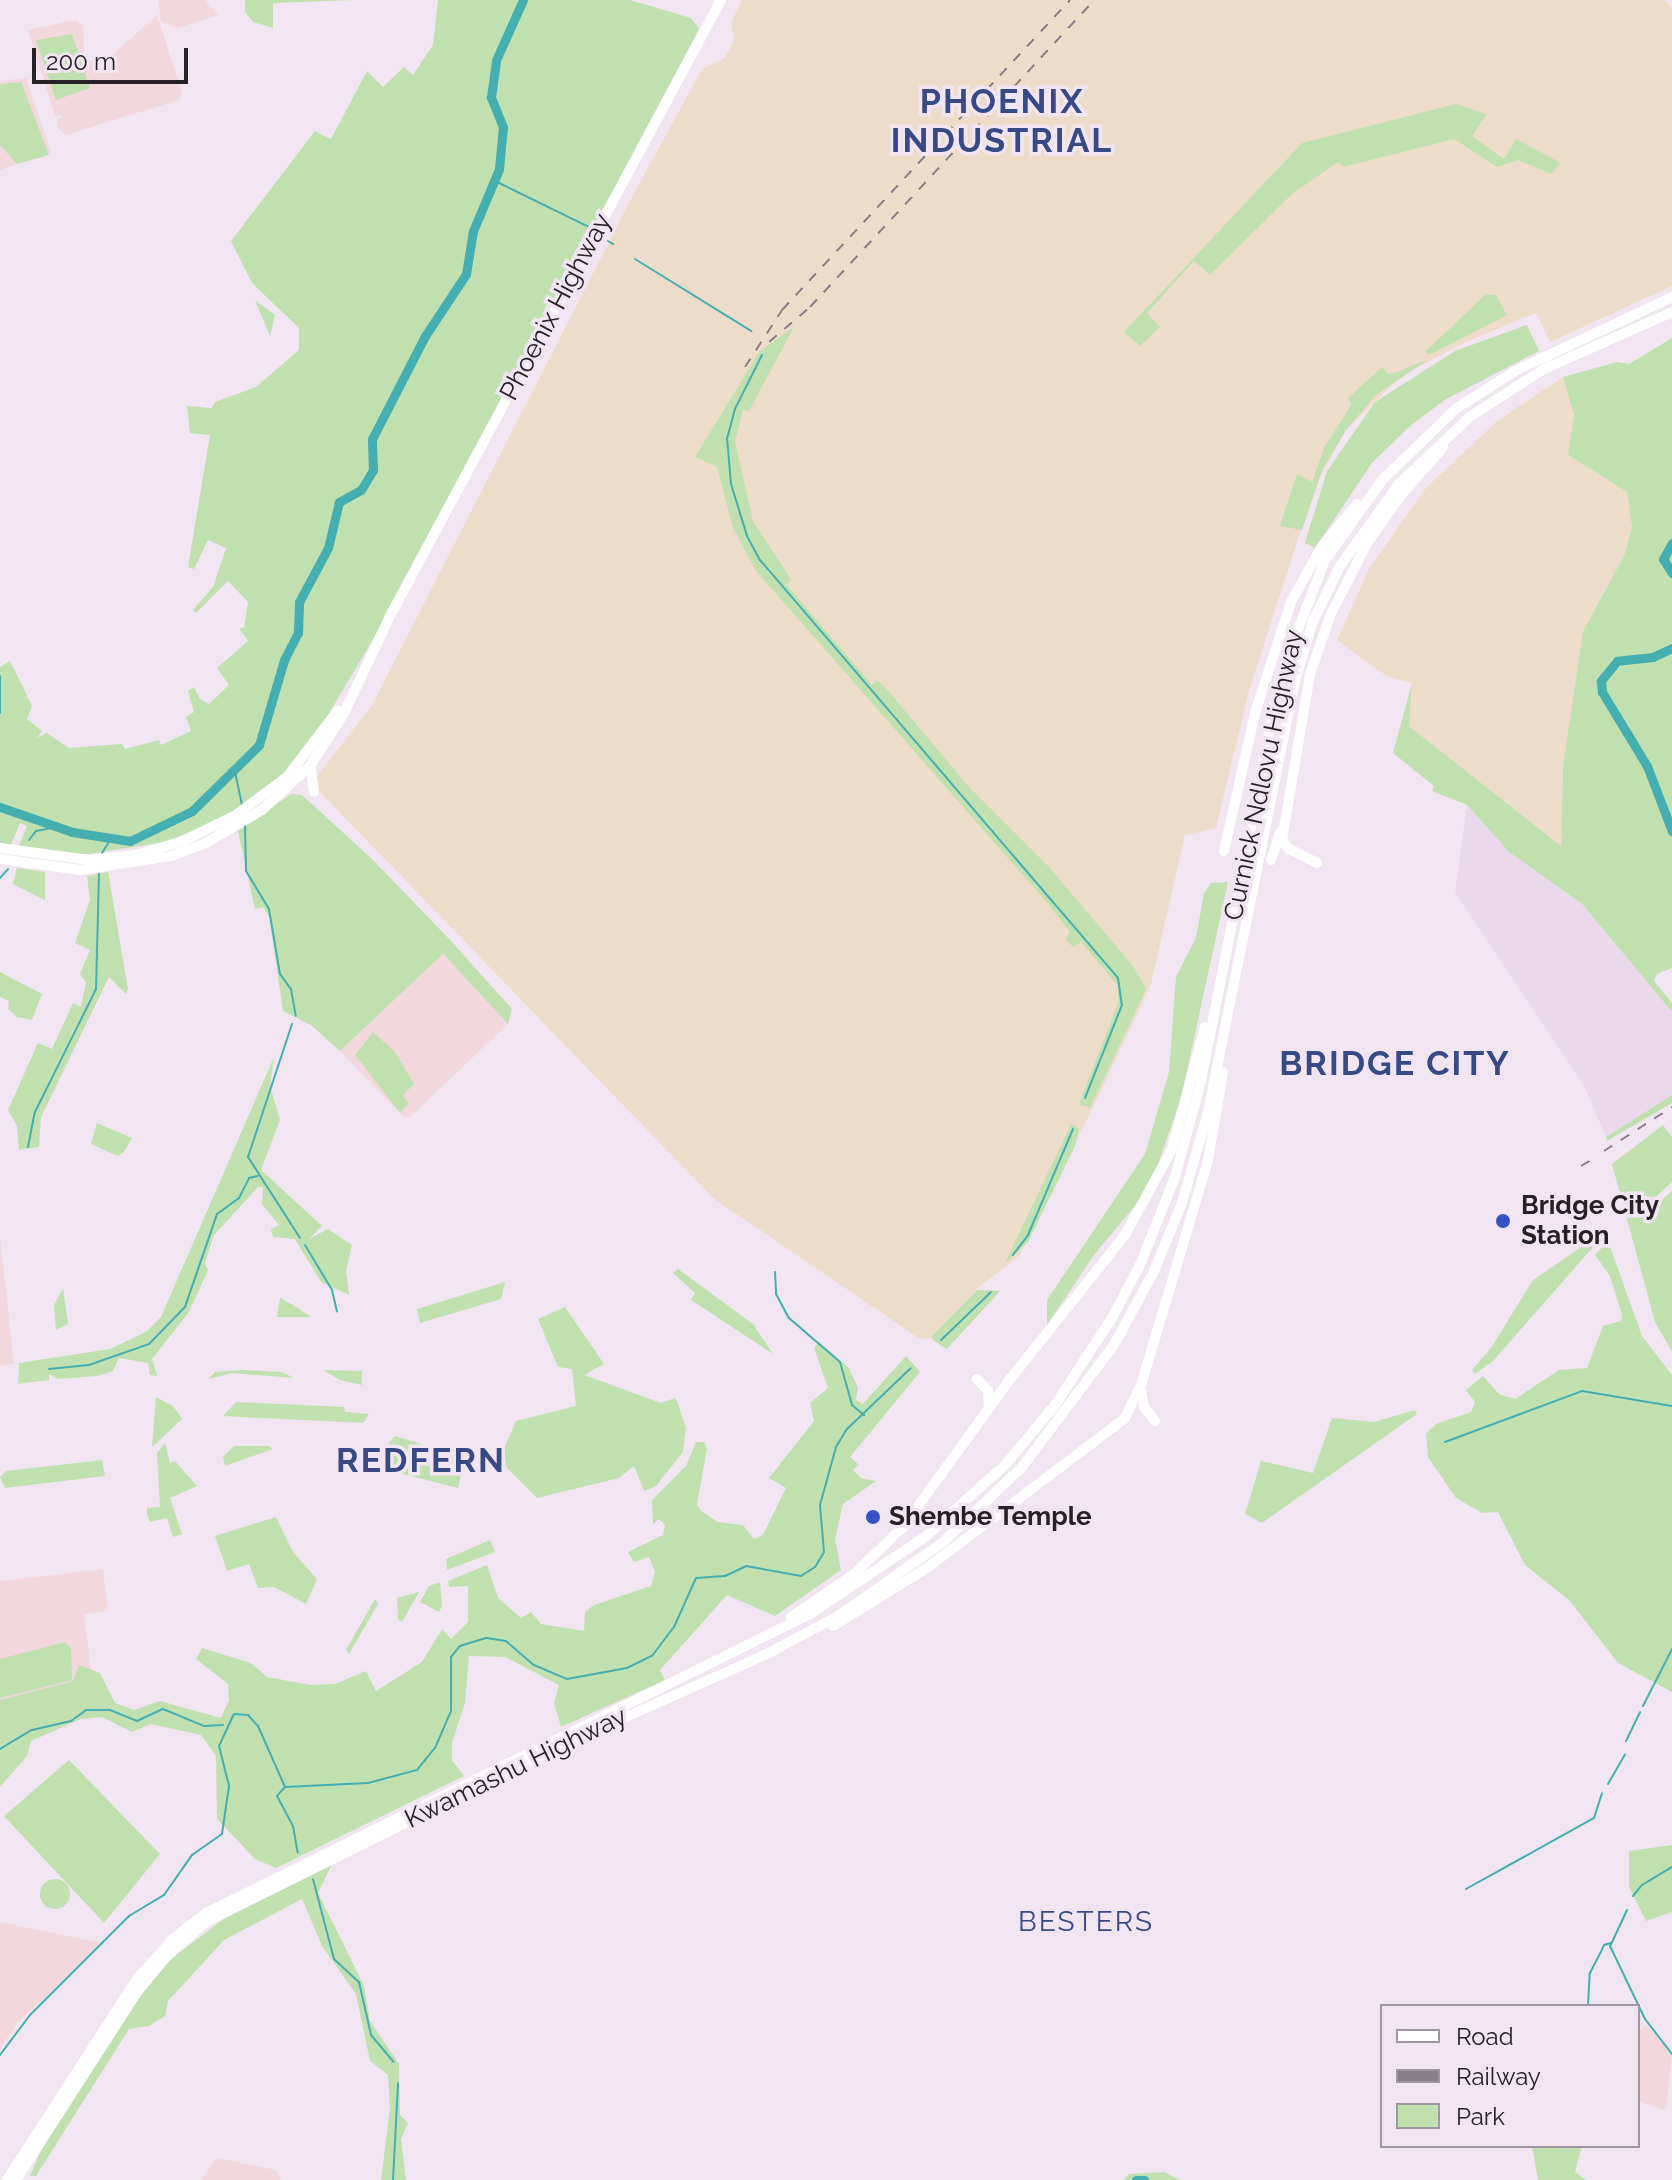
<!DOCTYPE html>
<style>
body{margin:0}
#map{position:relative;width:1672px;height:2180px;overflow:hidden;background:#f1e5f1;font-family:Raleway,sans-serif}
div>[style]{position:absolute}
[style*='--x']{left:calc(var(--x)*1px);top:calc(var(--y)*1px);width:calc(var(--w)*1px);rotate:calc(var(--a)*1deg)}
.built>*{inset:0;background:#ead8eb}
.industrial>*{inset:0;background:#eedccb}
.education>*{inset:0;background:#f2d8dc}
.green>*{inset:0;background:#c1e0b0}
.round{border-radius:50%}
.stream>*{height:2px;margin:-1px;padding:0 1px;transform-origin:1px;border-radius:1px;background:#45aeb0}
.river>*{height:9px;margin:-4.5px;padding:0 4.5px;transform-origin:4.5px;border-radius:4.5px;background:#45aeb0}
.major>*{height:10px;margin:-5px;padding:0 5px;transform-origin:5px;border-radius:5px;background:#fff}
.rail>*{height:2px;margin-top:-1px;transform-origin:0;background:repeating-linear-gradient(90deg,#867e86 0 10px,transparent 0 20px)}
.dots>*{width:22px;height:22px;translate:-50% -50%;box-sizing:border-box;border:4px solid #f1e5f1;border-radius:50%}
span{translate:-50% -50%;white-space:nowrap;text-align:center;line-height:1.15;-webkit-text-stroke:7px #f1e5f1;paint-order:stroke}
.street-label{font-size:26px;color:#252125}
.poi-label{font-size:26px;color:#252125;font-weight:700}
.left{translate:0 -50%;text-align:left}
.neighbourhood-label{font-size:28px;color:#374a85;letter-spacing:2px}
.district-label{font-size:34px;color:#374a85;font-weight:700;letter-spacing:2px}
.legend{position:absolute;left:1380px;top:2004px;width:260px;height:144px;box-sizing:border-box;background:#f1e5f1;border:2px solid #9f979f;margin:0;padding:10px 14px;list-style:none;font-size:24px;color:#252125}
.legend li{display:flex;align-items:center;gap:16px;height:40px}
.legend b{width:40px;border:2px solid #9f979f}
.scale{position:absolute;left:32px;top:48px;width:156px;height:36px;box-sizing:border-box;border:4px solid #252125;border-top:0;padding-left:10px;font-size:24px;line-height:28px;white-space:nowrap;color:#252125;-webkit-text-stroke:6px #f1e5f1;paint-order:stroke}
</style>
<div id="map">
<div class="built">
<div style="clip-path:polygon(1467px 805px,1509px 852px,1582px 904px,1672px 1012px,1672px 1095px,1606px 1137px,1584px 1086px,1455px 892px)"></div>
</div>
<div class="industrial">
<div style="clip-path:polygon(742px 0,1664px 0,1672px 7px,1672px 286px,1550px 342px,1536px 313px,1468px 341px,1401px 376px,1346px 430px,1315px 486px,1249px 691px,1216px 828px,1185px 835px,1151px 984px,1099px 1095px,1019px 1256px,980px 1286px,931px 1337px,920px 1339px,713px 1198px,317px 789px,315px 779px,372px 705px,633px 195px,702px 69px,725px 58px,734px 40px,731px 23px)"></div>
<div style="clip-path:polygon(1563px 377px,1574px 415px,1568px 455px,1627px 492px,1632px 527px,1624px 556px,1583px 631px,1563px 767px,1561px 846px,1409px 726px,1412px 683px,1388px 677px,1337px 640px,1369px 569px,1425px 489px,1497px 421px)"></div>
</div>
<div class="education">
<div style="clip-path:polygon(158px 0,205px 0,219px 15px,177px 28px,161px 21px)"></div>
<div style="clip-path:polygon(157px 15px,182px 92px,179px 100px,66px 135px,59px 130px,57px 120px,63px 115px,55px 116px,28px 30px,76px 20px,83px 26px,84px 58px,92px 61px,109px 58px)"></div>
<div style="clip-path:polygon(26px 78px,51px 152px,0 170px,0 81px)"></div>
<div style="clip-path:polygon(443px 954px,508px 1024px,410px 1117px,404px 1117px,340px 1051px)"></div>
<div style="clip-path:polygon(0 1237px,14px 1364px,0 1366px)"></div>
<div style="clip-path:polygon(103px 1569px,108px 1611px,84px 1614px,93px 1687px,0 1712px,0 1581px)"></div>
<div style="clip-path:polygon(0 1922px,97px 1942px,99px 1947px,18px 2022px,0 2049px)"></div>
<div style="clip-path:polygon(1646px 2025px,1672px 2054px,1666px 2111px,1638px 2101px,1638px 2032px)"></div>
<div style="clip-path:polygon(217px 2158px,276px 2170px,281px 2180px,201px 2180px)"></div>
</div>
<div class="green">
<div style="clip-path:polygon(245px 0,354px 0,273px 3px,273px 28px,253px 22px,245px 12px)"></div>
<div style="clip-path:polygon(438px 0,630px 0,691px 18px,699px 29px,394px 604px,312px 742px,283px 776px,252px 799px,220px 820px,165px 842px,76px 856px,18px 848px,27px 826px,20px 823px,10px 847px,0 844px,0 667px,10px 661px,32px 706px,27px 719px,42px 731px,37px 738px,47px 733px,69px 748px,122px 744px,125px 749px,159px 740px,161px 745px,191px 731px,186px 717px,194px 712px,188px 691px,194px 687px,200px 699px,209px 704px,229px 685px,217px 668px,248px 641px,239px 628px,244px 628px,248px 602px,228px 581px,196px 613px,193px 610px,213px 587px,226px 548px,208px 540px,194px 569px,188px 567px,210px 435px,190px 433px,187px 406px,212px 408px,215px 402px,256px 387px,299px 350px,299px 328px,252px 283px,231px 241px,315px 131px,331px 139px,367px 71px,383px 87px,404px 67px,413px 75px,433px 45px)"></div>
<div style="clip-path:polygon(72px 34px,90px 88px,56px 100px,36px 40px)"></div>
<div style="clip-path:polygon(21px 82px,49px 155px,17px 164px,0 145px,0 84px)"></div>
<div style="clip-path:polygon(1456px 104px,1487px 114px,1472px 136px,1504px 159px,1516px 139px,1561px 163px,1551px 174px,1518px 160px,1497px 167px,1454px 139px,1343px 167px,1338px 162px,1292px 194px,1210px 275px,1194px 261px,1147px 313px,1160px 327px,1140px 346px,1124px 332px,1302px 143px)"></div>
<div style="clip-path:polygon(1486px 294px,1496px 295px,1507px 315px,1429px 355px,1425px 352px)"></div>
<div style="clip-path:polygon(255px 300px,275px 315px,270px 336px)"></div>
<div style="clip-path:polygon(1527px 325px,1539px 351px,1446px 399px,1410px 426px,1372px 463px,1315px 548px,1305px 543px,1327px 471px,1375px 402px,1455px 351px)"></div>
<div style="clip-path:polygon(794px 327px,749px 411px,743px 410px,735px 442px,753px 521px,791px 579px,787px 585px,830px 636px,872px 685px,877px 680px,885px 687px,970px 788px,1049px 867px,1133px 966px,1146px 989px,1090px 1108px,1079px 1104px,1118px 1003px,1118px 986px,1081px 942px,1073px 947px,1065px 939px,1070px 932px,1044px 899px,756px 571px,733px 528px,717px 467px,695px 457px,759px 352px)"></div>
<div style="clip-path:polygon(1672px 338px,1672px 968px,1657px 974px,1654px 981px,1672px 1003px,1672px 1012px,1582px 904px,1509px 852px,1467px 805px,1432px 791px,1434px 786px,1393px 753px,1412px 683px,1409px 726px,1561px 846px,1563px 766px,1583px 631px,1624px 556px,1632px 527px,1627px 492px,1568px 455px,1574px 415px,1563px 377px,1617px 362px,1629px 364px)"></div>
<div style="clip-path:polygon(1427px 360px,1375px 396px,1346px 430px,1323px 468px,1302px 530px,1280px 526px,1297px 474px,1312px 482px,1324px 448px,1351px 405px,1348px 398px,1382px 367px,1389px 375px)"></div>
<div style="clip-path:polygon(291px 794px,302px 795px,372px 859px,452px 942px,512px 1009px,508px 1024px,443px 954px,340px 1051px,311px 1025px,283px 1011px,269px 917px,263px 907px,255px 909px,238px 831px)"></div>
<div style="clip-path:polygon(17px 868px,45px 872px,45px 900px,13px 884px)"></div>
<div style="clip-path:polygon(108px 872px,128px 989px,126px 994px,109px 977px,41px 1117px,39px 1147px,19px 1150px,17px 1126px,8px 1110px,38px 1043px,52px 1049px,73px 1003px,81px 1007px,86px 982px,80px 974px,90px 950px,75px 943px,90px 900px,87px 876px)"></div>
<div style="clip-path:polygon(1228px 882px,1181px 1098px,1157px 1167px,1139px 1201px,1094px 1255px,1047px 1325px,1047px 1300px,1145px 1154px,1169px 1072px,1176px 977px,1196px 938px,1204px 893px,1211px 883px)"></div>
<div style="clip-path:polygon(0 972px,42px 994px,32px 1020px,17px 1017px,8px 1009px,9px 1001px,0 997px)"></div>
<div style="clip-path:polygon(373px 1032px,395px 1052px,414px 1084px,403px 1095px,409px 1103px,400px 1113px,355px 1055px)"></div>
<div style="clip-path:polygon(274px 1057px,270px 1086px,280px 1120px,261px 1170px,322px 1226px,309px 1239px,328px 1229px,352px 1245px,346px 1271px,349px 1295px,321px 1282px,295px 1239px,273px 1237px,271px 1229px,279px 1225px,262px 1204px,263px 1187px,258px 1187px,214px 1235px,205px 1263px,208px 1270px,189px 1312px,152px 1359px,157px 1376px,150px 1375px,148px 1363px,119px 1358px,113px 1371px,97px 1376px,58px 1379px,49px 1374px,49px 1380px,18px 1384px,19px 1363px,110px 1349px,146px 1332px,161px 1317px)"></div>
<div style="clip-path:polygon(1672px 1095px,1672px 1103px,1607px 1141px,1606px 1137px)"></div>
<div style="clip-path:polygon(97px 1123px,132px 1138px,124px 1152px,118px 1156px,91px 1144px)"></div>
<div style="clip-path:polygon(1071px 1124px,1079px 1128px,1075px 1146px,1028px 1242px,1005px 1263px)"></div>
<div style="clip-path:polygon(1663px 1125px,1672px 1137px,1672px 1182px,1639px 1212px,1641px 1217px,1672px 1191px,1672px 1352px,1655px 1322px,1612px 1164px)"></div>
<div style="clip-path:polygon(1596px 1237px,1602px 1237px,1493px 1361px,1475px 1374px,1472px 1370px,1491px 1348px,1533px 1280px)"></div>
<div style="clip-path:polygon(1608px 1241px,1642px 1336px,1672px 1375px,1672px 1692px,1618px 1663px,1570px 1601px,1525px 1565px,1498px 1512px,1482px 1513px,1456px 1498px,1428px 1457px,1426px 1434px,1436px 1424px,1471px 1412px,1475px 1402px,1466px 1390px,1483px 1376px,1499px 1394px,1515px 1399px,1559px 1370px,1587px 1368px,1603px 1326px,1621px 1321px,1622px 1315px,1610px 1276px,1595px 1255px)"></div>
<div style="clip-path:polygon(678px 1269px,753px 1324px,773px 1354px,691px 1300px,695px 1293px,673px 1273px)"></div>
<div style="clip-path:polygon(505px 1282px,501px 1299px,420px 1323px,417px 1309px)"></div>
<div style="clip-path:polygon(63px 1288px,68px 1324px,56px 1330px,54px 1305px)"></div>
<div style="clip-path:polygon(977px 1290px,1000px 1291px,947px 1349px,934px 1341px,931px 1337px)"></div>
<div style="clip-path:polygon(280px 1298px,293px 1305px,311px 1317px,277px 1317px)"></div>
<div style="clip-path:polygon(565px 1307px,604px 1364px,584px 1375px,661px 1403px,675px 1398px,678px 1404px,686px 1428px,683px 1452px,656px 1486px,644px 1491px,634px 1466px,619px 1478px,537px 1498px,507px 1468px,503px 1451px,516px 1421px,576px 1406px,572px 1369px,558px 1367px,538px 1319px)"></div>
<div style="clip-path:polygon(819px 1342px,849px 1368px,858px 1388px,856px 1400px,863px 1404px,906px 1356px,920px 1372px,850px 1457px,859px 1465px,853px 1470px,861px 1478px,876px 1481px,843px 1504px,835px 1539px,841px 1570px,775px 1616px,727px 1595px,660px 1670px,665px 1680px,561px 1727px,554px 1703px,559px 1685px,505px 1657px,469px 1656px,465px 1703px,452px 1743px,452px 1760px,464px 1776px,276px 1868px,255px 1859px,217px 1819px,216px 1756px,201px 1735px,151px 1724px,132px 1732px,102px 1717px,81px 1719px,31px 1741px,27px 1756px,0 1787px,0 1700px,73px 1681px,79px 1665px,100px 1673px,115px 1703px,134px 1710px,160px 1701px,221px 1718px,229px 1700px,228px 1684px,196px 1659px,202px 1648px,251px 1663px,267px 1677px,311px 1685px,335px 1684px,366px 1671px,376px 1691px,422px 1662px,442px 1629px,451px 1639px,468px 1622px,468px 1586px,449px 1587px,448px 1581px,487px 1565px,498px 1598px,521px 1618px,531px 1612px,541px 1624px,584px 1631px,585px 1612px,594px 1605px,651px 1586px,655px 1572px,649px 1557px,634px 1562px,628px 1552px,663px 1535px,665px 1525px,659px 1519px,653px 1524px,652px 1500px,686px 1466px,696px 1442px,704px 1442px,707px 1449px,697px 1504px,701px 1511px,718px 1522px,743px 1525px,754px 1539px,763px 1535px,786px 1488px,769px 1478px,814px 1421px,810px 1403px,828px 1388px,814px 1348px)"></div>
<div style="clip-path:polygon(243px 1370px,282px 1372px,294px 1378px,232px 1373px,209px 1379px,215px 1372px)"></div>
<div style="clip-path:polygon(323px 1370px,362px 1371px,362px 1385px,340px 1380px)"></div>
<div style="clip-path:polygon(156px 1397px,173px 1406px,182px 1419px,152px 1447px)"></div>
<div style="clip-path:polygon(236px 1402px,344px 1407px,345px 1412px,369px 1414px,363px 1423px,223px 1416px)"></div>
<div style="clip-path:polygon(1415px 1410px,1417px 1414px,1262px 1523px,1245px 1514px,1261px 1461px,1313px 1473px,1332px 1418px,1374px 1422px)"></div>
<div style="clip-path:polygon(395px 1436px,465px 1457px,458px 1488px,387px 1470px,379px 1455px)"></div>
<div style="clip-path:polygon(165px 1443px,170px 1463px,175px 1461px,197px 1486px,170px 1498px,182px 1534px,173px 1537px,167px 1518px,150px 1522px,147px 1514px,147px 1508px,160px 1507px,157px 1453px)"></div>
<div style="clip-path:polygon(234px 1446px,268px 1446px,273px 1449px,225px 1466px,223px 1457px)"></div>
<div style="clip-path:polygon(102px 1460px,105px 1476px,5px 1488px,0 1477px,6px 1471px)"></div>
<div style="clip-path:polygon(276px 1517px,293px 1552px,317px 1579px,306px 1604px,274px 1587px,258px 1588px,249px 1564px,227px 1571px,215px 1536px)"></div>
<div style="clip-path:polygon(490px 1540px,495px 1552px,447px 1570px,446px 1559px)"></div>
<div style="clip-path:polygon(440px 1582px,442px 1606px,439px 1612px,420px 1602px,429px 1586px)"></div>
<div style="clip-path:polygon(419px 1592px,402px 1622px,398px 1619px,397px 1598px)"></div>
<div style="clip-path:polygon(375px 1599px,378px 1604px,349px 1654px,346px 1650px)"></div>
<div style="clip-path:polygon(65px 1642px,71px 1648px,72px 1680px,0 1698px,0 1659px)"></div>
<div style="clip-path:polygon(69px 1760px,160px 1854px,104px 1923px,4px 1816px)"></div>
<div style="clip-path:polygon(1672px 1845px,1672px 1912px,1646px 1921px,1629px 1887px,1629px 1851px)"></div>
<div style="clip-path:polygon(332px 1864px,318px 1893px,364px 1986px,370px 2021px,399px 2064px,400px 2115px,408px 2123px,401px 2139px,406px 2180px,381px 2180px,390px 2108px,388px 2075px,370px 2061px,356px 1994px,322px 1946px,302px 1899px,224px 1940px,168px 2001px,165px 2016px,149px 2026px,129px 2029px,36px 2176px,30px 2176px,43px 2146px,143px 1992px,171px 1959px,229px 1915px)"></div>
<div class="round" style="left:40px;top:1879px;width:30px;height:30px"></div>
<div style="clip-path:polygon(1532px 2146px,1582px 2146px,1575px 2172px,1586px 2180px,1538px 2180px)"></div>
<div style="clip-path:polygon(1164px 2172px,1181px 2180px,1124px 2180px,1129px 2174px)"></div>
</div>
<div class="stream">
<div style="--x:495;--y:181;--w:105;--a:26.1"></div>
<div style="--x:608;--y:241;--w:6;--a:31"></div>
<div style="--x:635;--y:259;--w:137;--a:31.8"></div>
<div style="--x:762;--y:355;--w:60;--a:116.6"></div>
<div style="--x:735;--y:409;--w:30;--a:105"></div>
<div style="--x:727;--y:438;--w:46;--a:85"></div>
<div style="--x:731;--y:484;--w:54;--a:72.9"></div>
<div style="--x:747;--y:536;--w:27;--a:62"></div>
<div style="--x:760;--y:560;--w:550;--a:49.42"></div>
<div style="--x:1118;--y:978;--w:27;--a:82"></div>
<div style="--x:1122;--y:1005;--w:100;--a:111.7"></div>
<div style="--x:0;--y:713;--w:37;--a:-90"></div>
<div style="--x:235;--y:772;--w:33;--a:78"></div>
<div style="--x:245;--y:826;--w:45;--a:88.7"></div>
<div style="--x:246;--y:871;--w:44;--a:58.8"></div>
<div style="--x:269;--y:909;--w:66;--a:80.4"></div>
<div style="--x:280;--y:974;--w:19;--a:54"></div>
<div style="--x:291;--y:989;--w:27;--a:80"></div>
<div style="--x:29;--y:840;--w:11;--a:-52"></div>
<div style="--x:36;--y:831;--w:20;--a:-11"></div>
<div style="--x:102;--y:853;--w:15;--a:-58"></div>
<div style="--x:0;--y:878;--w:12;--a:-48"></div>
<div style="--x:292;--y:1024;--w:140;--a:108.3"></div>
<div style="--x:248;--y:1157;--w:96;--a:57.3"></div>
<div style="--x:28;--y:1147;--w:36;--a:-79"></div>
<div style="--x:35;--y:1112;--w:137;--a:-63.6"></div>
<div style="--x:96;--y:989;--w:115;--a:-88.5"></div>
<div style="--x:305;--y:1245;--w:52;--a:59"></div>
<div style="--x:332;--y:1290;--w:22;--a:77"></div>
<div style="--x:1013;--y:1255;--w:25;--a:-53"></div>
<div style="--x:1028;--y:1235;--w:115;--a:-67"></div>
<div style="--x:775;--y:1272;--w:22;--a:87"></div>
<div style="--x:776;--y:1294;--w:27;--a:62"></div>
<div style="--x:789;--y:1318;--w:67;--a:40.8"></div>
<div style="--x:840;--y:1362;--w:45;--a:74.4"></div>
<div style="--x:852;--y:1405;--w:16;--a:40"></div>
<div style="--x:941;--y:1340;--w:69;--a:-43.8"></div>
<div style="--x:49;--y:1369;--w:40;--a:-5.7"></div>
<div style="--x:89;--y:1365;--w:64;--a:-19.3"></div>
<div style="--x:149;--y:1344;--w:52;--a:-45.8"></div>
<div style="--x:185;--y:1307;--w:98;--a:-71"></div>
<div style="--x:217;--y:1214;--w:27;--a:-36"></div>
<div style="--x:239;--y:1198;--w:22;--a:-63"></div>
<div style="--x:249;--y:1178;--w:9;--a:-13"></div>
<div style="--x:1445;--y:1442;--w:146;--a:-20.4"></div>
<div style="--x:1582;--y:1391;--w:91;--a:9.5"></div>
<div style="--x:1643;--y:1706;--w:64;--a:-63"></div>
<div style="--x:1626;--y:1741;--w:32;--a:-64"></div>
<div style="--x:0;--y:1749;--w:37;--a:-31"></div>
<div style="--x:32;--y:1730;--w:40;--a:-13"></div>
<div style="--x:71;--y:1721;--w:19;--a:-36"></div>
<div style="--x:86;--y:1710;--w:24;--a:0"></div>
<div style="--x:110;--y:1710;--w:29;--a:22"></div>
<div style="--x:137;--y:1721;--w:29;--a:-25"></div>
<div style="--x:163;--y:1709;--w:44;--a:22.5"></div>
<div style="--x:204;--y:1726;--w:19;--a:-3"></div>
<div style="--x:1608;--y:1784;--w:34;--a:-60"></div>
<div style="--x:285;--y:1787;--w:12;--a:132"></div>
<div style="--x:277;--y:1796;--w:34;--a:62"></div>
<div style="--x:293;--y:1826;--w:27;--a:80"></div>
<div style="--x:313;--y:1879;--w:83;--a:75.3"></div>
<div style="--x:334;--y:1959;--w:34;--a:43"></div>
<div style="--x:359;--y:1982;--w:54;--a:77.2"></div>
<div style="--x:371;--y:2035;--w:35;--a:50"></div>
<div style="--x:1466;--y:1889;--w:146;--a:-29"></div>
<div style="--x:1594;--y:1818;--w:26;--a:-72"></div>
<div style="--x:1633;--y:1896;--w:14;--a:-51"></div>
<div style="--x:1642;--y:1885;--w:35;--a:-31"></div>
<div style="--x:1627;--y:1910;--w:40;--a:115"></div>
<div style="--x:1610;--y:1946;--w:81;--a:64.4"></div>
<div style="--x:1645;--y:2019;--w:44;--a:52.4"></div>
<div style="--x:1588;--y:2006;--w:33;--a:-87"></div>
<div style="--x:1590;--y:1973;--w:31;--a:-63"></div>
<div style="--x:1604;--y:1945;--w:7;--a:-16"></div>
<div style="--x:0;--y:2055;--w:50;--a:-53.1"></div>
<div style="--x:30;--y:2015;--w:140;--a:-45"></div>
<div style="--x:129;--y:1916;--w:41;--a:-31"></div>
<div style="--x:164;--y:1895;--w:49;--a:-55"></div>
<div style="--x:192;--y:1855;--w:37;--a:-35"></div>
<div style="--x:222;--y:1834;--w:49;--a:-81.7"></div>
<div style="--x:229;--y:1786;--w:41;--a:-104"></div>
<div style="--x:219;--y:1746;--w:35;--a:-65"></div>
<div style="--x:234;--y:1714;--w:14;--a:4"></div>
<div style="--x:248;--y:1715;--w:15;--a:48"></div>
<div style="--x:258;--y:1726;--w:67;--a:66.1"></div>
<div style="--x:285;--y:1787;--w:83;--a:-2.8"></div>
<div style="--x:368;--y:1783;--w:51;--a:-14.9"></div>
<div style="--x:417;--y:1770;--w:28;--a:-51"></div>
<div style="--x:435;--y:1748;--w:40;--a:-66.6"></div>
<div style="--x:451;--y:1711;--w:54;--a:-90"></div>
<div style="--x:451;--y:1657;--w:14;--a:-51"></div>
<div style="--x:460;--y:1646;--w:28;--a:-17"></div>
<div style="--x:487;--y:1638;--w:19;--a:9"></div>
<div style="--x:506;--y:1641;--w:37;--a:41"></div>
<div style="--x:534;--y:1665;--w:36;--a:23"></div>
<div style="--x:567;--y:1679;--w:61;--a:-10.4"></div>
<div style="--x:627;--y:1668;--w:28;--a:-26"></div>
<div style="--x:652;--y:1656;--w:36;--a:-53"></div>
<div style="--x:674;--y:1627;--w:54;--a:-65.8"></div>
<div style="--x:696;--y:1578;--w:29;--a:-4"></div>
<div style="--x:725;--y:1576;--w:23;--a:-25"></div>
<div style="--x:746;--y:1566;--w:56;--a:10.3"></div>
<div style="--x:801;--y:1576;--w:17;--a:-33"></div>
<div style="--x:815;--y:1567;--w:17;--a:-59"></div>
<div style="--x:824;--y:1552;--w:47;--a:-94.9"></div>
<div style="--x:820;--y:1505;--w:60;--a:-74.6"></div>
<div style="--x:836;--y:1447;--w:21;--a:-59"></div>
<div style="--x:847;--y:1429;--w:88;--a:-43.6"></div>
<div style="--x:393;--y:2180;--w:97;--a:-87"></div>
</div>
<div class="river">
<div style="--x:1672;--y:543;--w:18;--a:119"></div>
<div style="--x:1663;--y:559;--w:17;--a:57"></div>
<div style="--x:1672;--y:648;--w:21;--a:155"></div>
<div style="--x:1653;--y:657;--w:36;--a:174"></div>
<div style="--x:1617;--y:661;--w:26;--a:129"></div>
<div style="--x:1601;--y:681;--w:11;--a:85"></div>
<div style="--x:1602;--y:692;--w:87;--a:58.7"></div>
<div style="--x:1647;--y:766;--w:70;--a:69"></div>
<div style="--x:0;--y:807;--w:76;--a:19.1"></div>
<div style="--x:72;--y:832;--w:59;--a:8.8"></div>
<div style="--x:130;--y:841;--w:69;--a:-25.8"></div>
<div style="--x:192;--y:811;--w:94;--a:-44.6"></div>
<div style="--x:259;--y:745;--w:89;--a:-73.6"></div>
<div style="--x:284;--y:660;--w:30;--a:-63"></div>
<div style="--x:298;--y:633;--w:31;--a:-88"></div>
<div style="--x:299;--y:602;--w:61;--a:-61.8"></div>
<div style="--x:328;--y:548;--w:47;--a:-76.6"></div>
<div style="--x:339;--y:502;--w:25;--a:-29"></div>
<div style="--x:361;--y:490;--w:23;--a:-59"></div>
<div style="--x:373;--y:470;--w:31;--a:-92"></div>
<div style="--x:372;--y:439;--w:116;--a:-62.8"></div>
<div style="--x:425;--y:336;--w:74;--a:-56.5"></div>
<div style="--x:466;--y:274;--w:44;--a:-80.8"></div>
<div style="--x:473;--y:231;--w:67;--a:-67.2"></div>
<div style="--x:499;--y:169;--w:42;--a:-84.6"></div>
<div style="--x:503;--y:127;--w:32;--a:-112"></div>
<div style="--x:491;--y:97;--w:37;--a:-82"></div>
<div style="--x:496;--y:60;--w:66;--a:-65.8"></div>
<div style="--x:1136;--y:2180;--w:8;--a:0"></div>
</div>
<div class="major">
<div style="--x:311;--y:768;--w:24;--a:83"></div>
<div style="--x:0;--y:848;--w:90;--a:7.7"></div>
<div style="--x:89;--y:860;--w:47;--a:-6.1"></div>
<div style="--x:136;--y:855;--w:49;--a:-16.6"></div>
<div style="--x:183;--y:841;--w:59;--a:-26.1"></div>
<div style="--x:236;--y:815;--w:64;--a:-36.7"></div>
<div style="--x:287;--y:777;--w:84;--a:-52.7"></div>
<div style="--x:1224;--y:851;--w:141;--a:-77.3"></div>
<div style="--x:1255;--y:713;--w:117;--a:-72"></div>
<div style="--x:1291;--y:602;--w:64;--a:-61"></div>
<div style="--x:1322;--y:546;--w:55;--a:-50.2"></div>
<div style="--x:0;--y:859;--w:81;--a:7.8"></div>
<div style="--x:80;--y:870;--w:92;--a:-8.7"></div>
<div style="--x:171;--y:856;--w:37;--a:-20"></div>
<div style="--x:206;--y:843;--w:65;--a:-30.5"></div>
<div style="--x:262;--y:810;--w:65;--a:-42.5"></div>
<div style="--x:310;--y:766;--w:63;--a:-57.3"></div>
<div style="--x:344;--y:713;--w:110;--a:-64.6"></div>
<div style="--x:391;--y:614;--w:697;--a:-61.74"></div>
<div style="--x:1271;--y:860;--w:29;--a:-72"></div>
<div style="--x:1317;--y:863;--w:31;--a:-153"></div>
<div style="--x:1289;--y:849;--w:11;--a:-128"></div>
<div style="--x:1282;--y:840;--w:168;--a:-80.4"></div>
<div style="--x:1310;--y:674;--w:61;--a:-71"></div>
<div style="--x:1330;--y:616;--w:80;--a:-63.1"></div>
<div style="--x:1366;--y:545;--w:61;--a:-55"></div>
<div style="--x:1401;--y:495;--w:63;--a:-48.2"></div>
<div style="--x:977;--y:1379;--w:16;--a:47"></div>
<div style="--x:988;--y:1391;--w:17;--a:87"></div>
<div style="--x:1141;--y:1391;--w:16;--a:79"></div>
<div style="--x:1144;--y:1407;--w:18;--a:52"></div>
<div style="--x:791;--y:1617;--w:75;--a:-34.1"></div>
<div style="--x:853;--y:1575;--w:69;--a:-43.8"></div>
<div style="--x:903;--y:1527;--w:184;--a:-54.1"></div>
<div style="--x:1011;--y:1378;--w:183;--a:-51.4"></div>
<div style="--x:1125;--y:1235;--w:98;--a:-61.3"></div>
<div style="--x:1172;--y:1149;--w:126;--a:-74.9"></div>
<div style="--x:833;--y:1626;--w:110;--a:-31.7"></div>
<div style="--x:927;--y:1568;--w:248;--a:-37.1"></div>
<div style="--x:1125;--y:1418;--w:37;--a:-64"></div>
<div style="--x:1141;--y:1385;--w:235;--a:-73.4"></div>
<div style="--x:1208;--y:1160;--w:89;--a:-80.3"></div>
<div style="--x:7;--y:2180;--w:239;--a:-57.1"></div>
<div style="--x:137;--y:1979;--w:55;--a:-47.9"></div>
<div style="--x:174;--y:1938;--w:41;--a:-38"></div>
<div style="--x:206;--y:1913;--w:674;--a:-26.34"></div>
<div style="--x:810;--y:1614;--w:138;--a:-33.8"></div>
<div style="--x:925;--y:1537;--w:109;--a:-42"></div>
<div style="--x:1006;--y:1464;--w:77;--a:-50.3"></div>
<div style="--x:1055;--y:1405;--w:104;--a:-56.8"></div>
<div style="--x:1112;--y:1318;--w:60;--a:-62.2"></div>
<div style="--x:1140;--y:1265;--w:95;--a:-68.3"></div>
<div style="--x:1175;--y:1177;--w:99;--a:-74.8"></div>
<div style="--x:1201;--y:1081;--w:416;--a:-78.9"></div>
<div style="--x:1281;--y:673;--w:121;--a:-68.7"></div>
<div style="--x:1325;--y:560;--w:100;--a:-54.4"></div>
<div style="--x:1383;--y:479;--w:103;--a:-43.8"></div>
<div style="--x:1457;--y:408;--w:69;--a:-32.5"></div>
<div style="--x:1515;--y:371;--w:174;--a:-25.2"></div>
<div style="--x:16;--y:2180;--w:225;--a:-57.2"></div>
<div style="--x:138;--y:1991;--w:43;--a:-50.7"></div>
<div style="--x:165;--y:1958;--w:55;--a:-41.3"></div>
<div style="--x:206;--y:1922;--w:384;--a:-26.4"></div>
<div style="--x:550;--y:1751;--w:235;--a:-24.1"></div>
<div style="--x:765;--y:1655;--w:83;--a:-28.1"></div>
<div style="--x:838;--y:1616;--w:127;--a:-35.1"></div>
<div style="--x:942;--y:1543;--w:110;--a:-43.5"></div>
<div style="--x:1022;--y:1467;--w:153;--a:-53"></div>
<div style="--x:1114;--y:1345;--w:84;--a:-61.6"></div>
<div style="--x:1154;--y:1271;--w:74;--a:-67.6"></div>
<div style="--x:1182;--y:1203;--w:95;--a:-74.1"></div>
<div style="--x:1208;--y:1112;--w:440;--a:-78.6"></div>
<div style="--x:1295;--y:681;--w:63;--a:-73.3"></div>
<div style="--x:1313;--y:621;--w:61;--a:-63.9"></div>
<div style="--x:1340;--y:566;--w:101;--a:-54.3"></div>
<div style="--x:1399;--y:484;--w:99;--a:-43.4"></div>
<div style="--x:1471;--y:416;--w:87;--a:-32.8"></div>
<div style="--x:1544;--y:369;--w:140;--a:-24"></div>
</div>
<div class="rail">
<div style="--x:769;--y:342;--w:54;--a:-40.5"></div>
<div style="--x:810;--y:307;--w:418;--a:-47.2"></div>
<div style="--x:745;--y:367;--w:68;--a:-57"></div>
<div style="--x:782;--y:310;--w:423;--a:-47.1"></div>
<div style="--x:1604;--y:1151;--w:81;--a:-32.9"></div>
<div style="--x:1581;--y:1166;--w:12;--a:-31"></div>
</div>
<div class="dots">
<div style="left:1503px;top:1221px;background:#3653c4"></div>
<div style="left:873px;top:1517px;background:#3653c4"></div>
</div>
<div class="street-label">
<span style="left:556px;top:307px;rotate:-62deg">Phoenix Highway</span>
<span style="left:1264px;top:775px;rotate:-78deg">Curnick Ndlovu Highway</span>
<span style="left:516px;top:1768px;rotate:-26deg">Kwamashu Highway</span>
</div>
<div class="poi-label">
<span class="left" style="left:1521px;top:1221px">Bridge City<br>Station</span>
<span class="left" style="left:889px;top:1517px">Shembe Temple</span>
</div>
<div class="neighbourhood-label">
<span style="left:1086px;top:1922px">BESTERS</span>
</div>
<div class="district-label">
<span style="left:1002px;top:121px">PHOENIX<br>INDUSTRIAL</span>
<span style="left:1395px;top:1064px">BRIDGE CITY</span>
<span style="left:421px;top:1461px">REDFERN</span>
</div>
<ul class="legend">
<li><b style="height:10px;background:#fff"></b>Road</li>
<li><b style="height:10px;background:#867e86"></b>Railway</li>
<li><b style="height:22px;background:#c1e0b0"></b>Park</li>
</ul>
<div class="scale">200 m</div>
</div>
